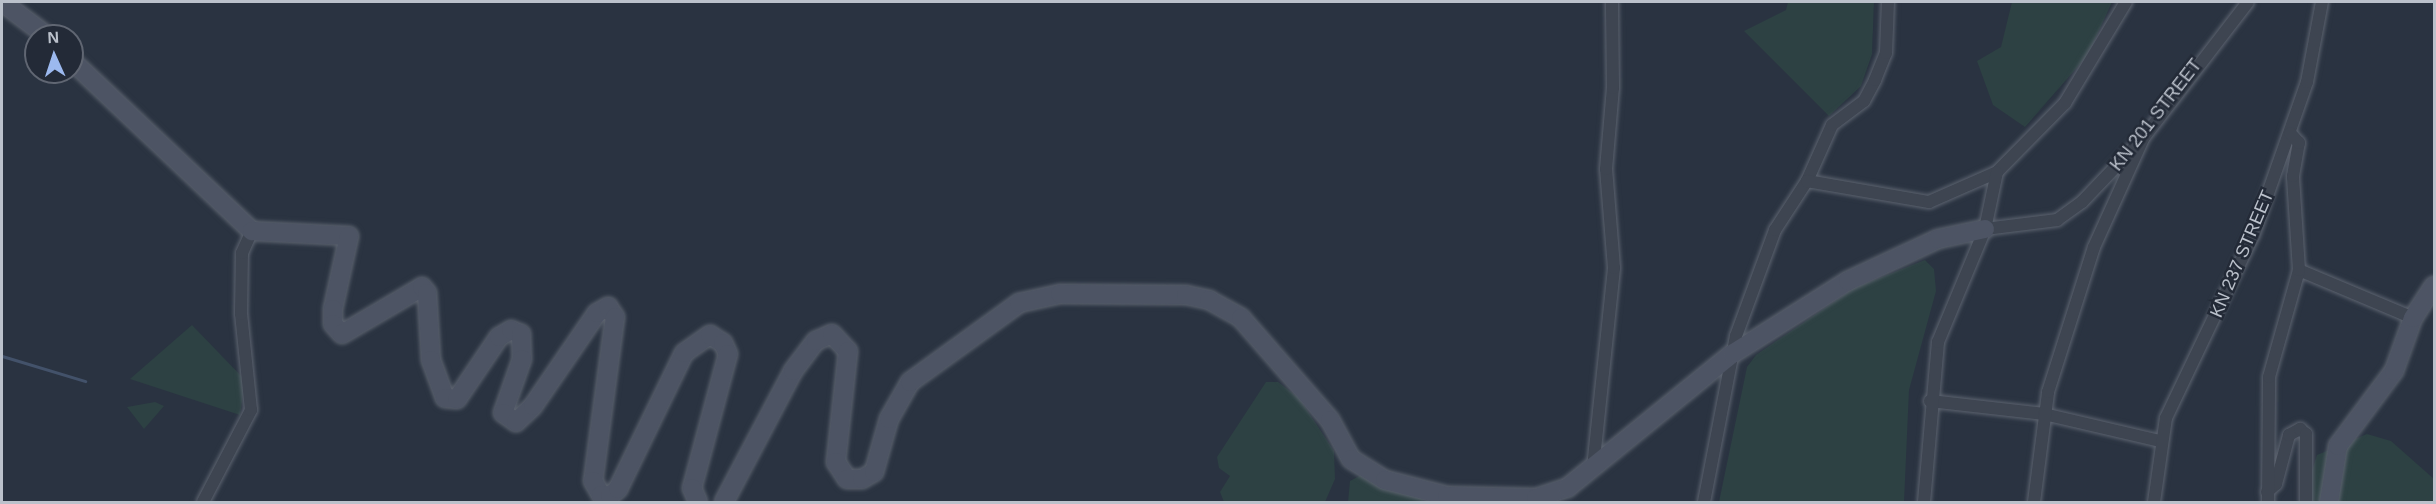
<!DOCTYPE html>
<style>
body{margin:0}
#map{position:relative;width:2436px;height:504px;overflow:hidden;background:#2a3341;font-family:Arial,sans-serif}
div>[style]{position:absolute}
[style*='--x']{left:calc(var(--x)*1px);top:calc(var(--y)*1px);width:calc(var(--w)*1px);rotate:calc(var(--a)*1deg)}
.green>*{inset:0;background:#2d4143}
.stream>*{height:3px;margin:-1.5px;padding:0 1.5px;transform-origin:1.5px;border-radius:1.5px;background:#43526a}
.roads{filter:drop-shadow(0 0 2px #5c636f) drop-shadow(0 0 2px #5c636f)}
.street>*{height:12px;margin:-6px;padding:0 6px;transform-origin:6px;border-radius:6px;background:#3e4551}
.secondary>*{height:18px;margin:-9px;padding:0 9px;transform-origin:9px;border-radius:9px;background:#4d5464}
span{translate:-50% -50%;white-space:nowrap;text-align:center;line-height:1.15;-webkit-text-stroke:5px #232a37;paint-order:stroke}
.street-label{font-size:18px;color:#bbc1cb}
.frame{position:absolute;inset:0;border:3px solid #bbc1cb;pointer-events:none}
.north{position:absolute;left:24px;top:24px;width:60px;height:60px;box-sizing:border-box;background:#232a37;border:2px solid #606672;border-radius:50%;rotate:357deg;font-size:16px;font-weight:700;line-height:24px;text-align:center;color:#bbc1cb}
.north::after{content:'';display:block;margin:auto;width:21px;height:27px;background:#9cb9ef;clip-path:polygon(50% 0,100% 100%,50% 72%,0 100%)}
</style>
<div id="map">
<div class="green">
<div style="clip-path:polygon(1788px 2px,1874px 2px,1872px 54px,1861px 86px,1829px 116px,1744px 31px,1786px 10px)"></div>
<div style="clip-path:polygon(2012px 2px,2112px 2px,2088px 55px,2025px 127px,1993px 105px,1977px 61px,2001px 47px)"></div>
<div style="clip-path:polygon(1925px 260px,1934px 269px,1936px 291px,1909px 390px,1904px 502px,1719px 502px,1747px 367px,1756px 355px,1854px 288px)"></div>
<div style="clip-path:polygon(192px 325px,245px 380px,240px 415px,130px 379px)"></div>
<div style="clip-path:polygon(1266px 382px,1278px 382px,1299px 398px,1334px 451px,1335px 479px,1325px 502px,1224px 502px,1220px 492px,1230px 476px,1219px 468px,1217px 457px)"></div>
<div style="clip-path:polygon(155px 402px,164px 406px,144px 429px,127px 407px)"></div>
<div style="clip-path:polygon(2367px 434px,2391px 441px,2434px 479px,2434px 502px,2302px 502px,2317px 455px)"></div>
<div style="clip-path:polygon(1363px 474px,1417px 492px,1424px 502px,1348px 502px,1350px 481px)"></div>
</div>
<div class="stream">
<div style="--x:2;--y:356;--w:87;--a:16.8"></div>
</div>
<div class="roads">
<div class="street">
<div style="--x:1807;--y:181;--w:61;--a:-65.9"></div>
<div style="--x:1832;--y:125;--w:40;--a:-37"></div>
<div style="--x:1864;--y:101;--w:24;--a:-62"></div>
<div style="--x:1875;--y:80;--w:29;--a:-68"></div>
<div style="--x:1886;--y:53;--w:51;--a:-87.8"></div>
<div style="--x:1985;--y:229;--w:73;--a:-7.1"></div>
<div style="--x:2057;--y:220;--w:31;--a:-36"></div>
<div style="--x:2082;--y:202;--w:90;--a:-46.4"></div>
<div style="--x:2144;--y:137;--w:170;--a:-52.4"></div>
<div style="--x:2299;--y:270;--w:124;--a:22.8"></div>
<div style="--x:1930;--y:401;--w:115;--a:6.5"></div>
<div style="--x:2044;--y:414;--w:119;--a:13.1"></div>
<div style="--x:1593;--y:468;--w:201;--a:-84"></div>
<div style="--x:1614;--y:268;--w:99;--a:-94.6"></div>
<div style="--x:1606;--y:169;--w:81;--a:-85.1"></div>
<div style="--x:1613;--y:88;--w:86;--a:-90.7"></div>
<div style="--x:2267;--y:492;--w:12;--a:-42"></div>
<div style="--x:2276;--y:484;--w:51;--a:-75.1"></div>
<div style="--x:2289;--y:435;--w:13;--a:-29"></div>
<div style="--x:2300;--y:429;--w:8;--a:40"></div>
<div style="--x:2306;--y:434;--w:68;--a:90"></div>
<div style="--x:203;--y:502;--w:104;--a:-62.4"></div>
<div style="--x:251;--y:410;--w:97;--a:-95.9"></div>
<div style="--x:241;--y:314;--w:61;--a:-89.1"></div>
<div style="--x:242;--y:253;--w:24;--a:-66"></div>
<div style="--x:1704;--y:502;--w:169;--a:-79.1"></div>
<div style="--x:1736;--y:336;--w:113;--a:-69.8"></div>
<div style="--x:1775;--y:230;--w:59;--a:-56.9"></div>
<div style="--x:1807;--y:181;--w:124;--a:9.8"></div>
<div style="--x:1929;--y:202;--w:74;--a:-23.8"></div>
<div style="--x:1997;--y:172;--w:97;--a:-45.4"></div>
<div style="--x:2065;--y:103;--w:118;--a:-58.9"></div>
<div style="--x:1924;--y:502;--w:161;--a:-85"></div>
<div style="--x:1938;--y:342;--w:122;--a:-67.4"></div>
<div style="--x:1985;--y:229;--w:58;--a:-78.1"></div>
<div style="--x:2034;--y:502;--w:111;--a:-82.7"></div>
<div style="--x:2048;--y:392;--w:152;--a:-72.4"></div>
<div style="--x:2094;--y:247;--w:121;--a:-65.6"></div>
<div style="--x:2154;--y:502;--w:85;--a:-81.9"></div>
<div style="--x:2166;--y:418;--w:202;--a:-64.5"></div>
<div style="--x:2253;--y:236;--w:163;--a:-70.7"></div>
<div style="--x:2307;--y:82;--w:81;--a:-79.4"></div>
<div style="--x:2268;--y:502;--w:125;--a:-89.5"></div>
<div style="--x:2269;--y:377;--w:111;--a:-74.3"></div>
<div style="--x:2299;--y:270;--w:94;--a:-93.7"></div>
<div style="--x:2293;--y:176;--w:34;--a:-80"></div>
<div style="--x:2299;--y:143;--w:13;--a:-132"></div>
</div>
<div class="secondary">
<div style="--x:2;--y:2;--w:56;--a:37.1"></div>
<div style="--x:72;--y:61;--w:248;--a:43.4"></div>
<div style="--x:252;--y:231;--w:97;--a:3"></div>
<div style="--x:349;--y:236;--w:75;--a:102.4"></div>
<div style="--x:333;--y:309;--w:15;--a:90"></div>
<div style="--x:333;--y:324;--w:13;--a:48"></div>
<div style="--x:342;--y:334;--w:93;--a:-30.4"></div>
<div style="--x:422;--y:287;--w:8;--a:50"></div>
<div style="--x:427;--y:293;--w:67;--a:86.6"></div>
<div style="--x:431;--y:360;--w:40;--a:69.8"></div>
<div style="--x:445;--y:398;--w:12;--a:5"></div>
<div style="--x:457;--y:399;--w:75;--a:-55.9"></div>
<div style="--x:499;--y:337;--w:14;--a:-30"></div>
<div style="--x:511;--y:330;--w:11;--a:22"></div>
<div style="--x:521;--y:334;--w:25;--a:88"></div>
<div style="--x:522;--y:359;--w:57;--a:109.4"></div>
<div style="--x:503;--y:413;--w:16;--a:35"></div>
<div style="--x:516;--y:422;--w:23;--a:-43"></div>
<div style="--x:533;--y:406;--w:113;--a:-55.5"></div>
<div style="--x:597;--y:313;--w:13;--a:-29"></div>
<div style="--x:608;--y:307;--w:12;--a:55"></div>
<div style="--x:615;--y:317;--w:165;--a:97.6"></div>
<div style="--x:593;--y:481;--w:16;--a:60"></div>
<div style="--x:601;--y:495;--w:9;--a:6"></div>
<div style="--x:610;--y:496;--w:11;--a:-41"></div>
<div style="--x:618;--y:489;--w:151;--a:-64.1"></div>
<div style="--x:684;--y:353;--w:32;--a:-35"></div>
<div style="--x:710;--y:335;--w:15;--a:32"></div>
<div style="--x:723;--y:343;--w:12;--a:66"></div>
<div style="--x:728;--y:354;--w:139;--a:105"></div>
<div style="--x:692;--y:488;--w:15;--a:67"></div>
<div style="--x:724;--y:502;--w:148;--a:-62.2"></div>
<div style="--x:793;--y:371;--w:38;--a:-53"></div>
<div style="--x:816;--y:341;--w:17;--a:-24"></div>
<div style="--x:832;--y:334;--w:23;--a:47"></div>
<div style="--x:848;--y:351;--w:112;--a:96.2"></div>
<div style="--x:836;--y:462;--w:20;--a:57"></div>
<div style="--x:847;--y:479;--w:15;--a:0"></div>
<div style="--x:862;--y:479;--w:14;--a:-30"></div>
<div style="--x:874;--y:472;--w:55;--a:-74.2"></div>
<div style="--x:889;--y:419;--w:43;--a:-60.4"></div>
<div style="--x:910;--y:382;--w:135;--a:-35.9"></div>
<div style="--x:1019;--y:303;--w:42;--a:-12.4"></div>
<div style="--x:1060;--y:294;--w:126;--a:0.5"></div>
<div style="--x:1186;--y:295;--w:24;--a:12"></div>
<div style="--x:1209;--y:300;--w:37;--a:29"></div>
<div style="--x:1241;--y:318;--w:135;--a:48.9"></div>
<div style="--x:1330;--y:420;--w:44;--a:61.7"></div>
<div style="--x:1351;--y:459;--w:40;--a:32"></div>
<div style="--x:1385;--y:480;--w:64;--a:14.5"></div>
<div style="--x:1447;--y:496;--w:89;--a:1.3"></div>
<div style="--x:1536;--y:498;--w:33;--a:-18"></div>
<div style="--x:1567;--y:488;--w:213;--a:-39.1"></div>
<div style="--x:1732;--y:354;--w:137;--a:-32.2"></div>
<div style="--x:1848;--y:281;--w:99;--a:-25"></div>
<div style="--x:1938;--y:239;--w:48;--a:-12"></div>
<div style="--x:2329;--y:502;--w:57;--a:-80.9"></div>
<div style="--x:2338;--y:446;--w:94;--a:-53.3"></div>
<div style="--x:2394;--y:371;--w:56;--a:-70.3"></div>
<div style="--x:2413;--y:318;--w:38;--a:-57"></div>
</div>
</div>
<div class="street-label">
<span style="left:2156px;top:115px;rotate:-52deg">KN 201 STREET</span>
<span style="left:2242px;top:254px;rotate:-67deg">KN 237 STREET</span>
</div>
<div class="frame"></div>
<div class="north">N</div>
</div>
